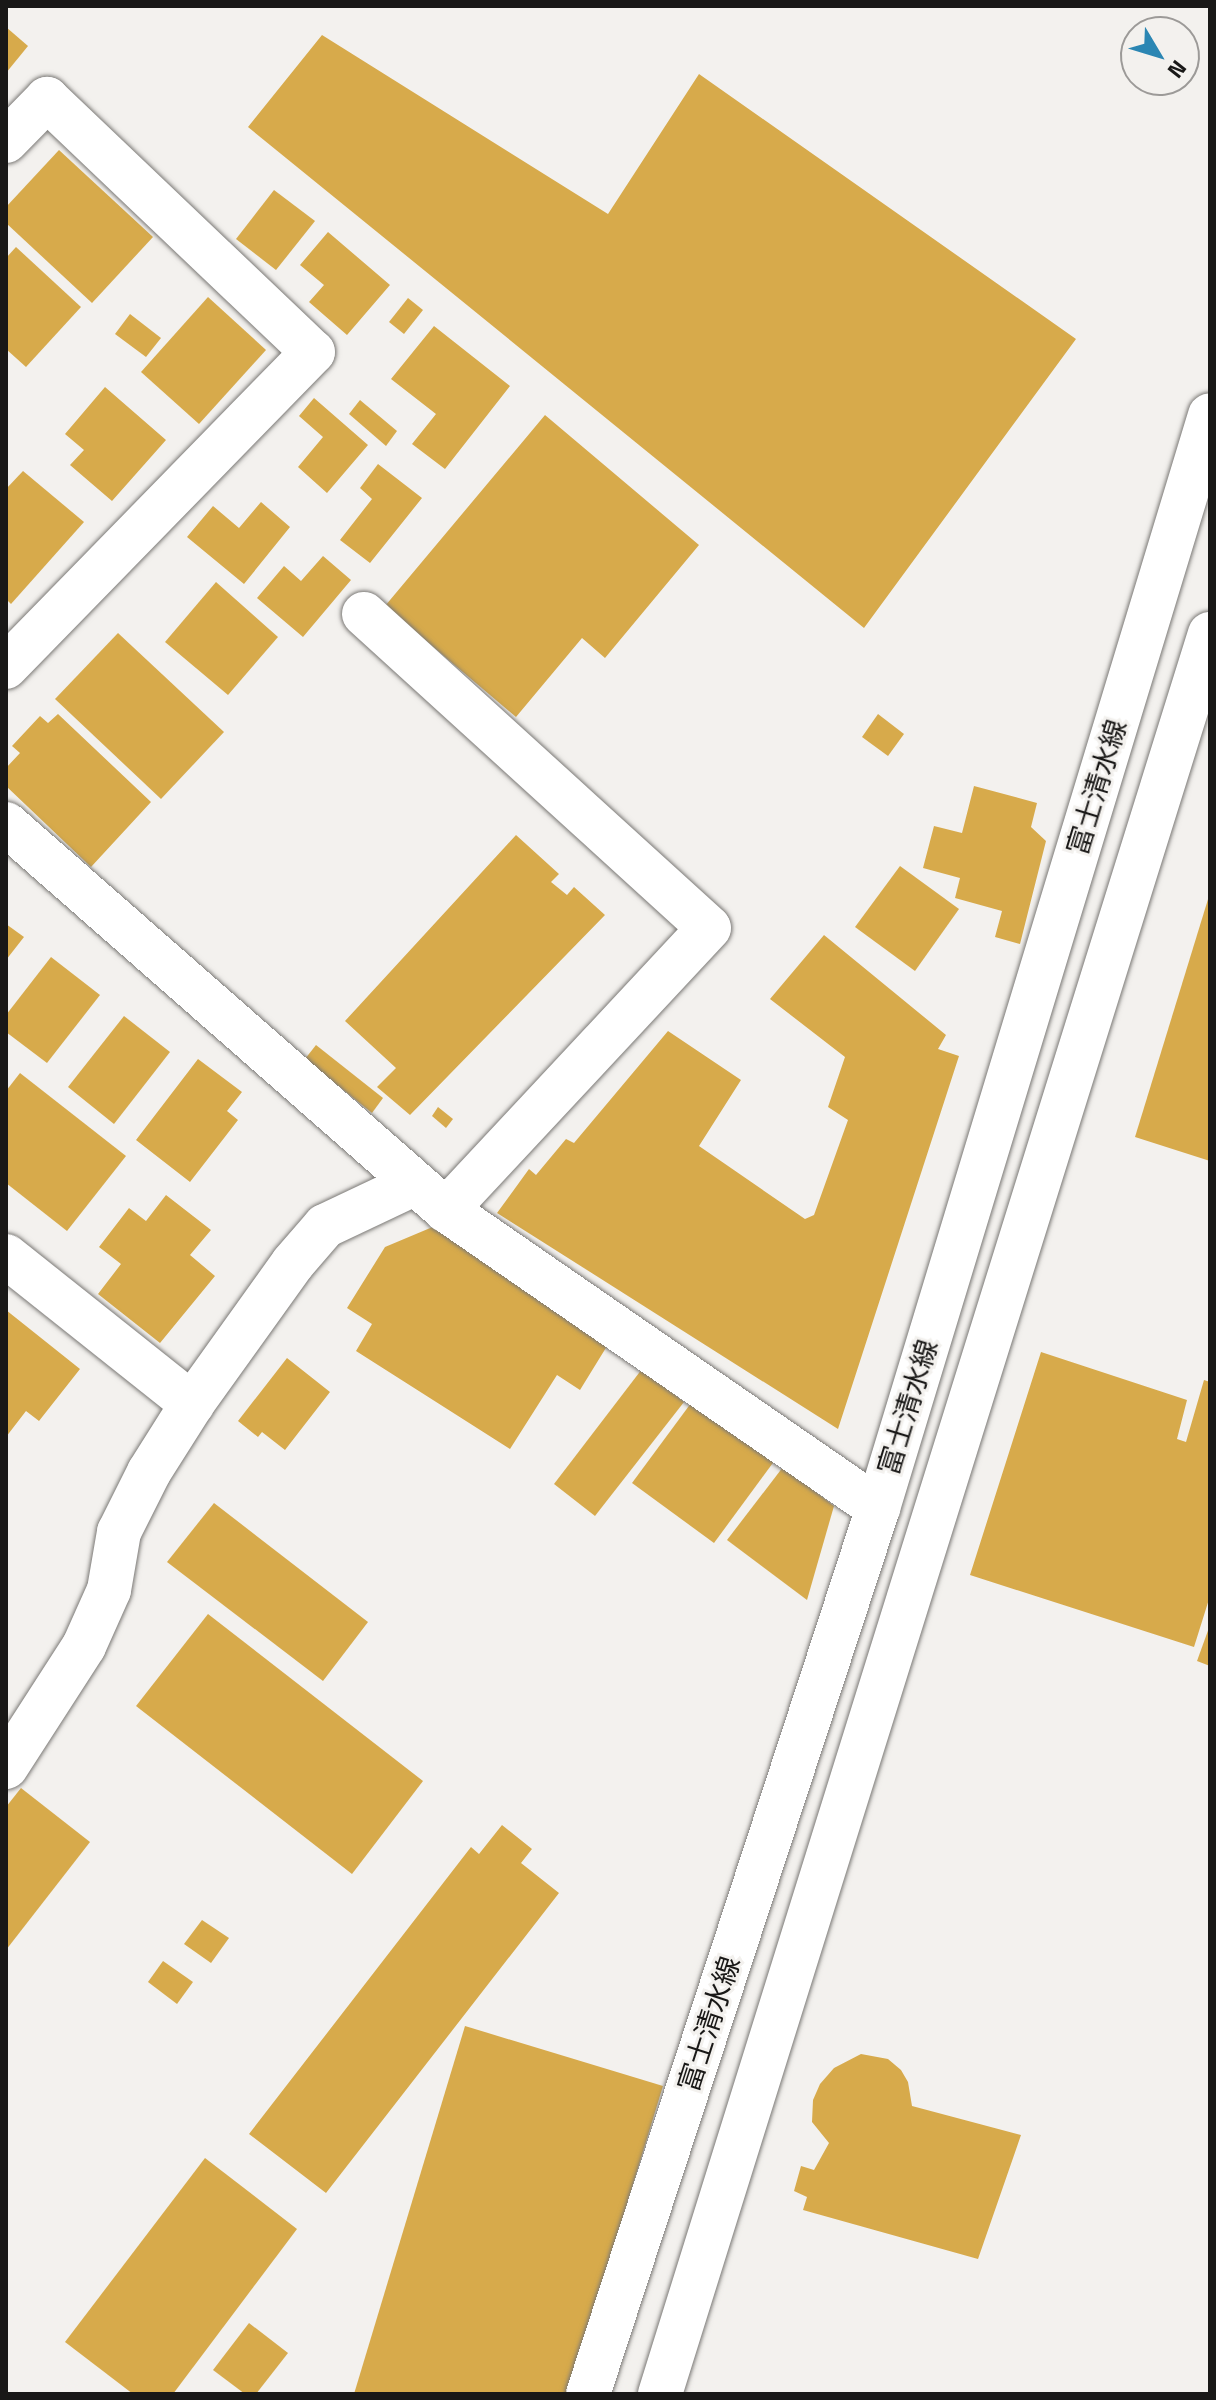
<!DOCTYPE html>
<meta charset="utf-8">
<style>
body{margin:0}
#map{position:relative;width:1216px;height:2400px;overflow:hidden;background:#f3f1ee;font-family:"Titillium Web","Noto Sans JP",sans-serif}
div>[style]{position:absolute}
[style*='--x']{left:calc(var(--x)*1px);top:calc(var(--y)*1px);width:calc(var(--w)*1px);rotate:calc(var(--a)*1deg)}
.building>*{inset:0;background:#d7aa4b}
.roads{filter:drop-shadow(0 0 2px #7a7875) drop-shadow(0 0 2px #7a7875)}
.minor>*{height:44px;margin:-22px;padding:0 22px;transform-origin:22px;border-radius:22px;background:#fff}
.secondary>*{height:44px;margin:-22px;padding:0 22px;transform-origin:22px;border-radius:22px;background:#fff}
span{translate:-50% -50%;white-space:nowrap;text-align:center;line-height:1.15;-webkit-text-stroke:6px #f3f1ee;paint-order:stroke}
.street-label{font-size:28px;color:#191817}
.frame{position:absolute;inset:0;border:8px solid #191817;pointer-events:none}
.north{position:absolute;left:1120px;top:16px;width:80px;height:80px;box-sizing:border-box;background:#f3f1ee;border:2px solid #9c9a98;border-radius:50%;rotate:128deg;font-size:22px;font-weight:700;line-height:32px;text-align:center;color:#191817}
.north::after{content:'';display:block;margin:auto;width:28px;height:36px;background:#2b86b3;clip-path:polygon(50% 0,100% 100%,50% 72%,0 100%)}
</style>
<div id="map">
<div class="building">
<div style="clip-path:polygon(6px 27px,28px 46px,6px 73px)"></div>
<div style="clip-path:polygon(322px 35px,608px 214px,699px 74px,1076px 339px,864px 628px,248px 127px)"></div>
<div style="clip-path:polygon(59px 150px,153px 237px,92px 303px,6px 223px,6px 207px)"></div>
<div style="clip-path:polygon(274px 190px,315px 221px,276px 270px,236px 239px)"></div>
<div style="clip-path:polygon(328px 232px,390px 285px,347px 335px,309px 302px,324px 285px,300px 265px)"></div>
<div style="clip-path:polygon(16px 247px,81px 307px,26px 367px,6px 349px,6px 258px)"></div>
<div style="clip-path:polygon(208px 297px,266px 350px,199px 424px,141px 372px)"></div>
<div style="clip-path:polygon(408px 298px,423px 310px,404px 334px,389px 322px)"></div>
<div style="clip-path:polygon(130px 314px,161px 338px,146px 357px,115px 334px)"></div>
<div style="clip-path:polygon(434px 326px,510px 386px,445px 469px,412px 444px,436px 414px,391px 379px)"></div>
<div style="clip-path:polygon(105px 387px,166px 440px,112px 501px,70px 465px,84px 450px,65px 434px)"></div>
<div style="clip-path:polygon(314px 398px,368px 445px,327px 493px,298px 467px,323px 437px,299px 416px)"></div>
<div style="clip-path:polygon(360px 400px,397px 431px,386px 446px,349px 414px)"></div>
<div style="clip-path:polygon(545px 415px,699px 545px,605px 658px,582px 638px,516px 717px,385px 606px)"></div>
<div style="clip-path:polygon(378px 464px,422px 498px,370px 563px,340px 540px,372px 499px,360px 488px)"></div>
<div style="clip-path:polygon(23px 471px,84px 522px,11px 604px,6px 599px,6px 489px)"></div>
<div style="clip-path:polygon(261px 502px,290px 527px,244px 584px,187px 537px,213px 506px,239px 528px)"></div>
<div style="clip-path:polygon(323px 556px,351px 580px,303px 637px,257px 598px,284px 566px,301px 581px)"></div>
<div style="clip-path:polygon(216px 582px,278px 637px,228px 695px,165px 642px)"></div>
<div style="clip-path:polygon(118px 633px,224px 732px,161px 799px,55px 699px)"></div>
<div style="clip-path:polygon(58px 714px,151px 802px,91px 867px,6px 786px,6px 768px,20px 753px,12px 746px,40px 716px,48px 723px)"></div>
<div style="clip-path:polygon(878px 714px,904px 734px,888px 756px,862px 737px)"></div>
<div style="clip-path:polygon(974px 786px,1037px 803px,1031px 827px,1046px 841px,1020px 944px,995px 937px,1002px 911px,955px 898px,960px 878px,923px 868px,934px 826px,962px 833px)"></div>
<div style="clip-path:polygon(516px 835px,559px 874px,551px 882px,567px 895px,574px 887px,605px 915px,410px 1115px,377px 1087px,396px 1068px,345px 1021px)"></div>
<div style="clip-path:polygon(900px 866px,959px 909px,915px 971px,855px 927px)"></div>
<div style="clip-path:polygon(1209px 896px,1210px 896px,1210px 1161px,1135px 1137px)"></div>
<div style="clip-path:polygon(6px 924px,24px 937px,6px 960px)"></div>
<div style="clip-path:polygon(824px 935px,946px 1035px,938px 1049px,959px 1056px,838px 1429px,497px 1213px,529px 1169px,536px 1175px,566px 1139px,574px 1143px,668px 1031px,741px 1080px,699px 1146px,805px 1219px,814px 1215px,848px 1120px,828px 1107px,845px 1057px,770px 999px)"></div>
<div style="clip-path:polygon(51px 957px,100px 995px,47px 1063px,6px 1032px,6px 1015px)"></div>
<div style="clip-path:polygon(124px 1016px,170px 1052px,114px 1124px,68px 1087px)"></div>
<div style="clip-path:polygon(316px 1045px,383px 1098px,372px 1113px,305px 1059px)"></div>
<div style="clip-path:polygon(198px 1059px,242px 1092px,227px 1111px,238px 1120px,190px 1182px,136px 1140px)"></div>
<div style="clip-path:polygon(20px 1073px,126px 1156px,67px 1231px,6px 1183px,6px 1091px)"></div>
<div style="clip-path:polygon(438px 1107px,453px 1119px,446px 1128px,432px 1116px)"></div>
<div style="clip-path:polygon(166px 1195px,211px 1230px,190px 1255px,215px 1276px,160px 1343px,98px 1294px,121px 1264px,99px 1247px,129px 1208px,146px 1221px)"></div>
<div style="clip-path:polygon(435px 1226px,612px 1338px,580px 1390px,557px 1375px,510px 1449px,356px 1351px,372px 1324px,347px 1308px,385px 1247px)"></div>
<div style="clip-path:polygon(6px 1310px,80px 1369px,39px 1421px,26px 1411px,6px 1437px)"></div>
<div style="clip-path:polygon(1041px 1352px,1187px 1400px,1177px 1439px,1186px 1442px,1204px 1380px,1210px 1382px,1210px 1596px,1194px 1647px,970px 1575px)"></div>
<div style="clip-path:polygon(287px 1358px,330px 1392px,285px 1450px,262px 1432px,258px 1437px,238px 1421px)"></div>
<div style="clip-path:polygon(642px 1369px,684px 1402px,595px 1516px,554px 1484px)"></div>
<div style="clip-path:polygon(697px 1395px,778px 1456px,714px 1543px,632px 1483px)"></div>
<div style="clip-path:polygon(783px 1467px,834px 1506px,807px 1600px,727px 1540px)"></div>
<div style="clip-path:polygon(214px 1503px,368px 1622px,323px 1681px,167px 1562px)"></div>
<div style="clip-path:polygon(208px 1614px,423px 1781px,352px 1874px,136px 1706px)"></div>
<div style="clip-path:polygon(1210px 1625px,1210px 1666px,1197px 1661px)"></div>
<div style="clip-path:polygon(21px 1788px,90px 1842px,6px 1950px,6px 1807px)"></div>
<div style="clip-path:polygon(502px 1825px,532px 1849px,521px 1863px,559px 1893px,326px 2193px,249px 2134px,471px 1847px,479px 1854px)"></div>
<div style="clip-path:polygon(202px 1920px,229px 1938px,211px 1963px,184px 1944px)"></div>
<div style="clip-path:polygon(163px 1961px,193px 1982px,177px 2004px,148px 1982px)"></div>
<div style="clip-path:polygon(465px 2026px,663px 2086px,569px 2394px,354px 2394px)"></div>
<div style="clip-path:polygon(861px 2054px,888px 2059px,901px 2070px,908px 2082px,912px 2106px,1021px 2135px,978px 2259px,803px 2210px,807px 2197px,794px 2191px,801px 2166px,814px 2170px,829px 2143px,812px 2122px,813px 2100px,820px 2084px,834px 2068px)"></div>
<div style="clip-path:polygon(205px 2158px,297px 2229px,173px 2394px,133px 2394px,65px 2342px)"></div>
<div style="clip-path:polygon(249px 2323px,288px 2353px,256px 2394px,245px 2394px,213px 2370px)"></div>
</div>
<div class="roads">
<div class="minor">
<div style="--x:6;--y:141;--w:59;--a:-45.7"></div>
<div style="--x:47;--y:99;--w:367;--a:43.6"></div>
<div style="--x:313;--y:352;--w:440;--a:134.3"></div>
<div style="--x:364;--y:614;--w:466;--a:42.3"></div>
<div style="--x:709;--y:928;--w:386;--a:133"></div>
<div style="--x:6;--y:824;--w:585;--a:41.26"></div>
<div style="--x:446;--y:1210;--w:525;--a:34.6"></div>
<div style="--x:6;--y:1256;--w:238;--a:38.5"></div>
<div style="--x:6;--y:1767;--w:144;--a:-57.2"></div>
<div style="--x:84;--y:1646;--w:61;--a:-65.9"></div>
<div style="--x:109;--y:1590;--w:59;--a:-80.2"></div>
<div style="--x:119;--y:1532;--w:67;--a:-63.4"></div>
<div style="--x:149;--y:1472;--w:80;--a:-57.7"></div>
<div style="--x:192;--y:1404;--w:173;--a:-54.4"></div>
<div style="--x:293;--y:1263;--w:49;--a:-49.1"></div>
<div style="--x:325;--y:1226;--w:98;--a:-25.3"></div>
</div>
<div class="secondary">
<div style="--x:588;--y:2394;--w:932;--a:-71.88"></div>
<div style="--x:878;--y:1508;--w:1142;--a:-73.1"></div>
<div style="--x:660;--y:2394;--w:1844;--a:-72.65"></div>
</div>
</div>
<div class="street-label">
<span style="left:1097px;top:787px;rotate:-73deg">富士清水線</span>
<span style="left:908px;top:1407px;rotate:-73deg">富士清水線</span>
<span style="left:709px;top:2024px;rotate:-72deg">富士清水線</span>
</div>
<div class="frame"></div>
<div class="north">N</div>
</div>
